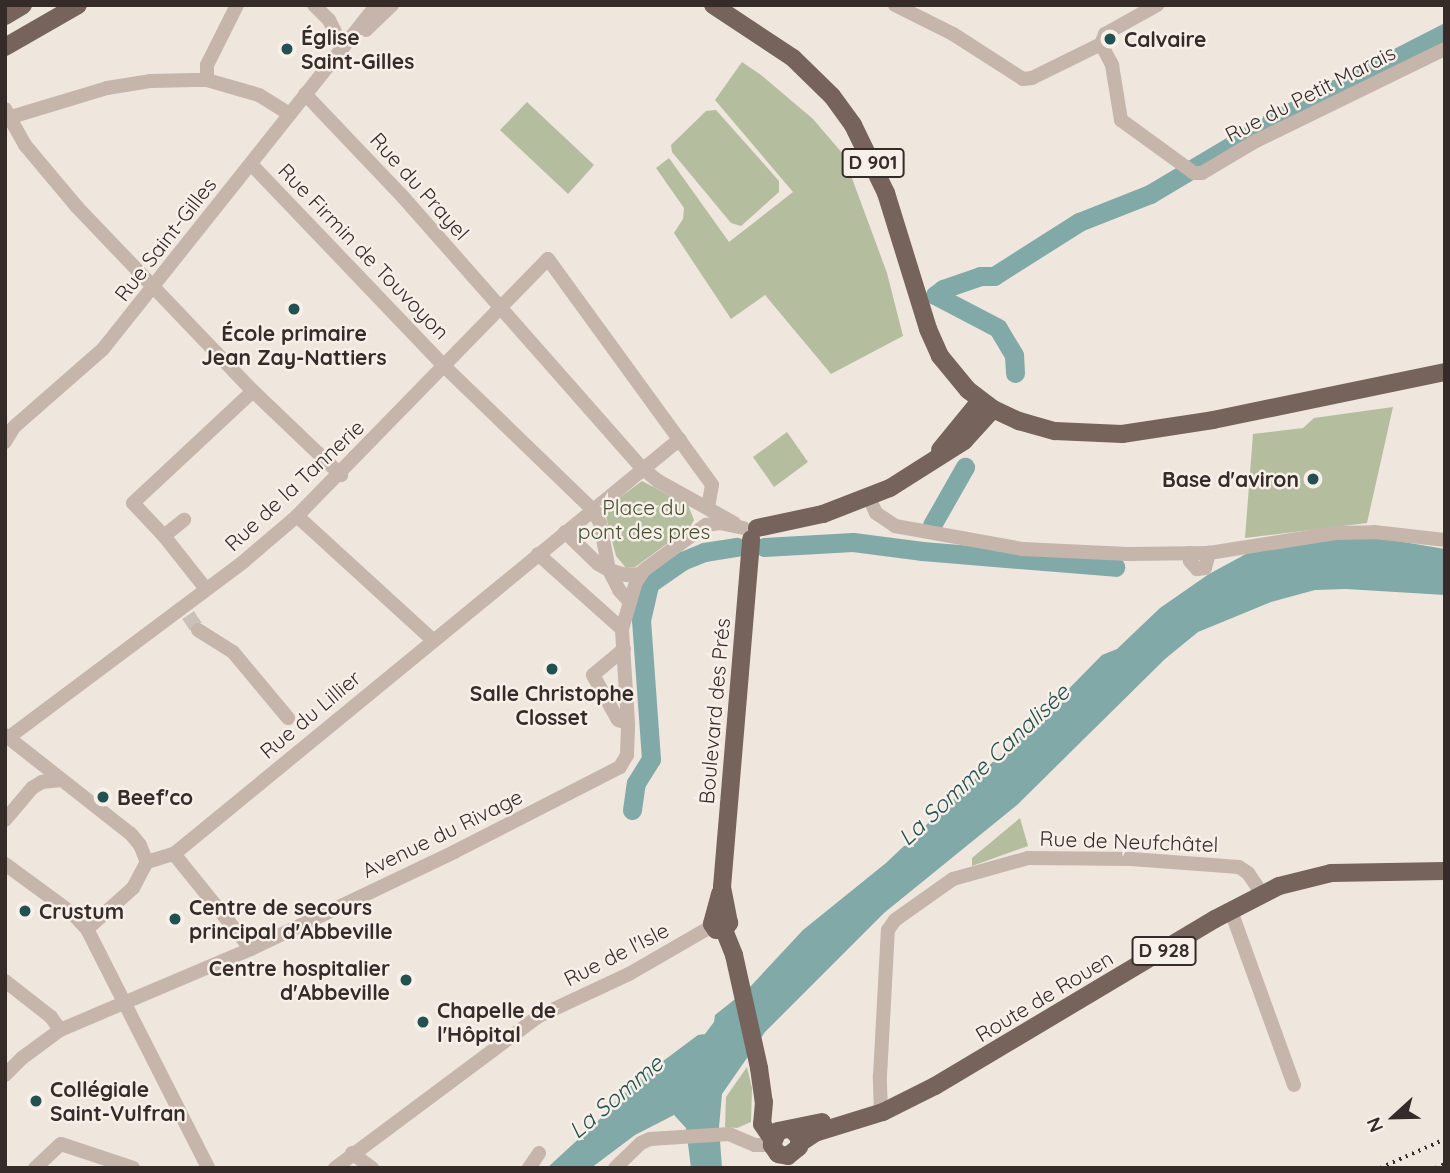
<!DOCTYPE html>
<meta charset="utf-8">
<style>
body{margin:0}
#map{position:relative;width:1450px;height:1173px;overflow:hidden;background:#efe6dd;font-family:Quicksand,sans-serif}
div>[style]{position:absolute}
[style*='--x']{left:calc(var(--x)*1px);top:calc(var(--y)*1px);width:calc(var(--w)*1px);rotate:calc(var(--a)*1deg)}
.green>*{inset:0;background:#b5bd9f}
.water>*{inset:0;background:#80a9a8}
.river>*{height:19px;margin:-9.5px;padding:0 9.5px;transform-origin:9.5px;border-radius:9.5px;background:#80a9a8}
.minor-tunnel>*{height:14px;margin-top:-7px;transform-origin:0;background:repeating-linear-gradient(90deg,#cac1b9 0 14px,transparent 0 21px)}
.minor>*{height:14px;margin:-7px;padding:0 7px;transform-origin:7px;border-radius:7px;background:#c6b5ab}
.major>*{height:18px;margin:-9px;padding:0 9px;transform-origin:9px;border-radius:9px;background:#75635c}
.rail>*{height:3.5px;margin-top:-1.75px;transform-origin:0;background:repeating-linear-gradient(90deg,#352c29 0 2px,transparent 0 7px)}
.dots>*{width:19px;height:19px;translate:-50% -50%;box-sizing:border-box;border:4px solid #f7f0e9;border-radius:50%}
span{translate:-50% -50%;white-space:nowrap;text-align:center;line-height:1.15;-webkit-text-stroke:5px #f7f0e9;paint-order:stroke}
.shield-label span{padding:2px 5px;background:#f7f0e9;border:2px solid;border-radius:5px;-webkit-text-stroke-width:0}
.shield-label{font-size:19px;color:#352c29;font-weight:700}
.poi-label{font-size:21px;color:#352c29;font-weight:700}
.left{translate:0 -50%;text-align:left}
.right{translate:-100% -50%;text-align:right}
.street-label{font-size:21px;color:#352c29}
.park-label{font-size:21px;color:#465030}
.water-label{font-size:23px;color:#235151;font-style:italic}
.frame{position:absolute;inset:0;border:7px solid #352c29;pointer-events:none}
.north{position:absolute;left:1359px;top:1082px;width:70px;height:70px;-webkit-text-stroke:5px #f7f0e9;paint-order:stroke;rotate:248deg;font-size:19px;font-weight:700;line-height:28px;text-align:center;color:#352c29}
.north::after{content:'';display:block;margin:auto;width:24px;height:32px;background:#352c29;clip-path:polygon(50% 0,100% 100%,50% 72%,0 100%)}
</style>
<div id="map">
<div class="green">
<div style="clip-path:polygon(742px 62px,761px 75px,813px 119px,843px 154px,887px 273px,903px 336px,831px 374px,765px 295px,731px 319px,674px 233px,683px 219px,684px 208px,656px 168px,669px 158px,729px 242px,793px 192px,715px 100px)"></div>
<div style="clip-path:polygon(527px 102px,594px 165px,568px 194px,500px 130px)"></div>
<div style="clip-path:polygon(716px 110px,779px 181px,779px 192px,741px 226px,731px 223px,672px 152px,671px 145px,706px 111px)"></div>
<div style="clip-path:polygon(1393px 407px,1367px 523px,1245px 538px,1253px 434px,1303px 428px,1314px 418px)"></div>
<div style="clip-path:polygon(787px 432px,808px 462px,774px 487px,753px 457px)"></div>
<div style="clip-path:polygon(642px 481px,688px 505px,694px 520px,690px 527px,635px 567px,626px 568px,616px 556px,604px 509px)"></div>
<div style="clip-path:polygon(1020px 818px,1028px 846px,972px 866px,972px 858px)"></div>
<div style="clip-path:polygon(747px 1067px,752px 1088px,751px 1122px,737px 1128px,725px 1127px,726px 1097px)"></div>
</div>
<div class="water">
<div style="clip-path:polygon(1368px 536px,1445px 549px,1445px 595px,1346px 589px,1315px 590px,1271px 602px,1198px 632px,1165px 659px,1017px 805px,884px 913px,765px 1032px,722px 1094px,719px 1127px,722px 1168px,691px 1168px,686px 1128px,674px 1115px,635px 1135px,591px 1168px,547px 1168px,597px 1122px,631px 1085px,698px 1035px,705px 1034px,714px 1022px,715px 1015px,749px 988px,803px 930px,886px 863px,1051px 707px,1102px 655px,1117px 649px,1160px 608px,1209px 574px,1257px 548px)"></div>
</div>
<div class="river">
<div style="--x:1015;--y:373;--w:18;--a:-93"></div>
<div style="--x:1014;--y:355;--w:31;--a:-121"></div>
<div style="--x:998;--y:328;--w:71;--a:-152.4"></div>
<div style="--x:935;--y:295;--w:10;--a:-37"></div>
<div style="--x:943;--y:289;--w:39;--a:-19"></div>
<div style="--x:980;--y:276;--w:14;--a:0"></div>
<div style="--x:994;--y:276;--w:101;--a:-32.4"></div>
<div style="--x:1079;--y:222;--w:76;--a:-21.5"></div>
<div style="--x:1150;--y:194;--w:139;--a:-30.8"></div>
<div style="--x:1269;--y:123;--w:198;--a:-27.1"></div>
<div style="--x:932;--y:525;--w:67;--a:-60.4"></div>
<div style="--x:764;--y:547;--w:89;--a:-3.2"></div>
<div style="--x:853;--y:542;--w:70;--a:7.4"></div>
<div style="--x:922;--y:551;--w:194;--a:4.7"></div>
<div style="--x:632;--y:810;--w:27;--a:-82"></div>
<div style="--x:636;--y:783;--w:28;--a:-58"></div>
<div style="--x:651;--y:759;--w:139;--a:-94.1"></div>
<div style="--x:641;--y:620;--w:37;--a:-77"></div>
<div style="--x:649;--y:584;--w:40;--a:-34.9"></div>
<div style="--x:682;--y:561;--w:24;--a:-22"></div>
<div style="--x:704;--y:552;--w:33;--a:-9"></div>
</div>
<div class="minor-tunnel">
<div style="--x:188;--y:615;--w:18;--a:56"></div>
</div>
<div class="minor">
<div style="--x:314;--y:5;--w:21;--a:45"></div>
<div style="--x:329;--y:20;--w:31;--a:63"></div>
<div style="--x:895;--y:5;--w:65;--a:26.6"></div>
<div style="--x:953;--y:34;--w:83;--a:32.7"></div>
<div style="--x:1023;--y:79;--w:9;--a:-6"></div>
<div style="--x:1032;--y:78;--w:77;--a:-26.2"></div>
<div style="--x:366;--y:30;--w:36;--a:-44"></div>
<div style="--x:1101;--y:44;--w:24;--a:62"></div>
<div style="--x:1112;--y:65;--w:56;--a:80.7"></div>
<div style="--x:1121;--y:120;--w:90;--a:36"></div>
<div style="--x:1194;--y:173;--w:8;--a:0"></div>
<div style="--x:1202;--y:173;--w:63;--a:-30.7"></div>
<div style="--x:1256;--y:141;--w:210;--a:-26"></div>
<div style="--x:1101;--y:44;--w:11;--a:-68"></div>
<div style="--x:1105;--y:34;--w:60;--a:-29.1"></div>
<div style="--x:207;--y:80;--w:15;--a:-90"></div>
<div style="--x:207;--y:65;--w:67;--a:-63.4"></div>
<div style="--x:305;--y:94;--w:142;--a:46.4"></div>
<div style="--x:403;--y:197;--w:361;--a:48.6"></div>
<div style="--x:642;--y:468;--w:21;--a:39"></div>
<div style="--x:658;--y:481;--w:87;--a:28.9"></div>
<div style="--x:5;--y:109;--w:41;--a:60.9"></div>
<div style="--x:25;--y:145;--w:81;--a:50"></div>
<div style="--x:77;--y:207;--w:255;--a:46.3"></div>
<div style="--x:253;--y:391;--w:122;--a:43.7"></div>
<div style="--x:11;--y:117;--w:100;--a:-16.8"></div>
<div style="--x:107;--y:88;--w:45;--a:-9"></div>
<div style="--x:151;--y:81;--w:43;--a:-1.3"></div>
<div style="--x:194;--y:80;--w:13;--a:0"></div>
<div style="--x:207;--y:80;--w:54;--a:16.1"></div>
<div style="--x:259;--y:95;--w:34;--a:32"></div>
<div style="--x:251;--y:164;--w:282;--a:46.3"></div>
<div style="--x:446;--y:368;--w:204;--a:44"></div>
<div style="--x:593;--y:510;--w:15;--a:62"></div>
<div style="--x:600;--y:523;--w:48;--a:79.2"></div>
<div style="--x:609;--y:570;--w:18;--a:16"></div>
<div style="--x:626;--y:575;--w:15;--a:-4"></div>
<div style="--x:5;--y:442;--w:17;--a:-59"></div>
<div style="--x:14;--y:427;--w:118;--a:-41.2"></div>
<div style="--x:103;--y:349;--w:440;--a:-51.5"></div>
<div style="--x:869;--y:498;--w:17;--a:65"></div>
<div style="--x:876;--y:513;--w:23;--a:34"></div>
<div style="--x:895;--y:526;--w:130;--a:10.2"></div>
<div style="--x:1023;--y:549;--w:105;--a:2.7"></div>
<div style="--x:1128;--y:554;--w:81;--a:-0.7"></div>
<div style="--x:1209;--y:553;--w:128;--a:-9"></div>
<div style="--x:1335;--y:533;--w:39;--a:-1"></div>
<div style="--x:1374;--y:532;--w:71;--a:6.4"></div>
<div style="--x:297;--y:516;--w:184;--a:42.4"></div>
<div style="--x:565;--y:532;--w:46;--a:44.1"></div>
<div style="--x:598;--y:564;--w:13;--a:29"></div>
<div style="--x:609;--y:570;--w:22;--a:63"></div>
<div style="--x:619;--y:590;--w:15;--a:48"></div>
<div style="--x:164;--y:536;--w:26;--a:-39"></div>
<div style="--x:1189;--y:553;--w:8;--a:83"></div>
<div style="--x:1190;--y:561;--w:11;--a:49"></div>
<div style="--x:1197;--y:569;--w:8;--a:-7"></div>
<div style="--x:1205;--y:568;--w:16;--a:-75"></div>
<div style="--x:538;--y:554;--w:113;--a:41.8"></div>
<div style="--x:206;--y:589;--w:68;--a:-128.4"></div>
<div style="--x:164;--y:536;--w:45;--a:-133.2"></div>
<div style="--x:133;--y:503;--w:164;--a:-43"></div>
<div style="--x:198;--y:630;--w:41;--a:32.2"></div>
<div style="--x:233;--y:652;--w:86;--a:50.2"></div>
<div style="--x:624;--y:649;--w:40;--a:140"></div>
<div style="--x:593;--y:675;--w:51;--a:60.9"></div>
<div style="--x:618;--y:720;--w:10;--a:17"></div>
<div style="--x:5;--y:735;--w:160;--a:38.2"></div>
<div style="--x:131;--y:834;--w:14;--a:51"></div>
<div style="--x:140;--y:845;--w:18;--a:68"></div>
<div style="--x:8;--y:738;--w:294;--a:-36.8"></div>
<div style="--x:243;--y:562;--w:71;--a:-40.4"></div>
<div style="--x:297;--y:516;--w:359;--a:-45.7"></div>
<div style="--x:548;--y:259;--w:279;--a:54"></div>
<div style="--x:712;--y:485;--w:22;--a:100"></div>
<div style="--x:5;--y:820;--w:42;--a:-49.8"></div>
<div style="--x:32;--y:788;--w:12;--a:-31"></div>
<div style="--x:42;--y:782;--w:19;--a:-6"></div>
<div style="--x:174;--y:854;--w:122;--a:51"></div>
<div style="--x:5;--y:864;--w:84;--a:36.3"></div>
<div style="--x:73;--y:914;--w:21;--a:47"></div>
<div style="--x:87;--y:929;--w:268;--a:63.1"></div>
<div style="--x:1231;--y:911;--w:185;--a:70.1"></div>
<div style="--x:87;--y:929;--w:62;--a:-41.7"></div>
<div style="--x:133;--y:888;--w:30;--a:-62"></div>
<div style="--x:147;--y:862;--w:28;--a:-17"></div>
<div style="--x:174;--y:854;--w:654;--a:-39.36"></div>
<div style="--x:5;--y:981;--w:58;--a:38"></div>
<div style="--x:51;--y:1017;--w:16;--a:55"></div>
<div style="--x:5;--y:1075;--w:24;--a:-45"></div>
<div style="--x:22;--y:1058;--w:47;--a:-36.4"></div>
<div style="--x:60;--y:1030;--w:207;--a:-23"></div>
<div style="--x:251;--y:949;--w:225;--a:-25.5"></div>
<div style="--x:454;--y:852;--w:186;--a:-27.1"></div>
<div style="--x:620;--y:767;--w:14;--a:-60"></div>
<div style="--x:627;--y:755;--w:32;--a:-88"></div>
<div style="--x:628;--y:723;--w:94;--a:-93.7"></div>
<div style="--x:622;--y:629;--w:49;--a:-73.4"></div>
<div style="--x:636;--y:582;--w:14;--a:-56"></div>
<div style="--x:644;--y:570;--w:77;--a:-36"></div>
<div style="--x:706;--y:525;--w:14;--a:-8"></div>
<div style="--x:720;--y:523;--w:24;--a:12"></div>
<div style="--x:881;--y:1113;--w:37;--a:-92"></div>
<div style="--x:880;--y:1076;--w:146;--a:-86.9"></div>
<div style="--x:888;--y:930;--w:12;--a:-55"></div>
<div style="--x:895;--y:920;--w:71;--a:-35.3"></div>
<div style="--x:953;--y:879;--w:78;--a:-15.6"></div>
<div style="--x:1028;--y:858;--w:103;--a:0.6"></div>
<div style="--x:1131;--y:859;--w:108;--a:4.2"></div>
<div style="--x:1239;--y:867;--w:11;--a:34"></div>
<div style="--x:1248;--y:873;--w:25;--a:56"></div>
<div style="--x:352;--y:1153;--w:25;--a:37"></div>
<div style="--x:35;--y:1168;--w:35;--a:-43"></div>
<div style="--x:61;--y:1144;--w:76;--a:18.4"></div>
<div style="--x:335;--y:1168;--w:254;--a:-36.7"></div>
<div style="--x:539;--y:1016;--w:99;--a:-25"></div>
<div style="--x:629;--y:974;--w:96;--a:-30"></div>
<div style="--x:529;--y:1168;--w:18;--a:-56"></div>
<div style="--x:615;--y:1168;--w:36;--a:-44"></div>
<div style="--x:641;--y:1143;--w:10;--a:-24"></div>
<div style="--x:650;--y:1139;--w:79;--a:-3.6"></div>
<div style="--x:729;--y:1134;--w:28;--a:23"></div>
<div style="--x:755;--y:1145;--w:17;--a:0"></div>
</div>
<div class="major">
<div style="--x:713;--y:5;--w:96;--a:33.5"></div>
<div style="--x:793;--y:58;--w:54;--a:44.3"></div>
<div style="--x:832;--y:96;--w:36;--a:54"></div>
<div style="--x:853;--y:125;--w:76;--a:64.1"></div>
<div style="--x:886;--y:193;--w:142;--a:72.8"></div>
<div style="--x:928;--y:329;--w:30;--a:66"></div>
<div style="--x:940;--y:356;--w:44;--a:50.5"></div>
<div style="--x:968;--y:390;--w:31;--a:37"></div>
<div style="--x:993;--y:409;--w:29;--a:25"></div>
<div style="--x:1019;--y:421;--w:37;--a:16"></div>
<div style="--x:1055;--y:431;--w:67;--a:2.6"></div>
<div style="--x:1122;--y:434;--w:92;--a:-8.7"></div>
<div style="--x:1213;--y:420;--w:237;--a:-11.7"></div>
<div style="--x:5;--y:16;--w:21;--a:-31"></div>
<div style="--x:5;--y:47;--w:84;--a:-29.9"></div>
<div style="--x:940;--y:450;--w:63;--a:-50.8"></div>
<div style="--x:757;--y:528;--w:67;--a:-12"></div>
<div style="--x:823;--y:514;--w:72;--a:-21.2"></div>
<div style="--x:890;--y:488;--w:88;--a:-32.4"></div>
<div style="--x:964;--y:441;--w:43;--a:-47.8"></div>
<div style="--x:720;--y:894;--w:31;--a:105"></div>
<div style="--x:712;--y:924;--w:7;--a:56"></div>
<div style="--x:716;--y:930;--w:8;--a:0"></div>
<div style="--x:724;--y:930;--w:9;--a:-54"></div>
<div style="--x:729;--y:923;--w:37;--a:-101"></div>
<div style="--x:722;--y:887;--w:349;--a:-85.2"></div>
<div style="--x:724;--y:930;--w:27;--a:68"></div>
<div style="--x:734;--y:955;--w:116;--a:77.5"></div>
<div style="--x:759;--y:1068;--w:34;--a:82"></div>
<div style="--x:764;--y:1102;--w:22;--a:95"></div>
<div style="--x:762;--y:1124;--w:18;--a:56"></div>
<div style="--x:792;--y:1130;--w:10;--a:45"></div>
<div style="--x:799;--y:1137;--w:10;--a:90"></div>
<div style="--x:799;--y:1147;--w:14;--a:141"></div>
<div style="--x:788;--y:1156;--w:10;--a:-169"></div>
<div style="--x:778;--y:1154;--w:11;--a:-124"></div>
<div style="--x:772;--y:1145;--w:15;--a:-67"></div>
<div style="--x:778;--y:1131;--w:45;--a:-11.6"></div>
<div style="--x:800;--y:1143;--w:18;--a:-34"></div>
<div style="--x:815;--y:1133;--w:71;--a:-17.2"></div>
<div style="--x:883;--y:1112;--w:58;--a:-26.6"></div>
<div style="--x:935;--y:1086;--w:326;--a:-30.8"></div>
<div style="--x:1215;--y:919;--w:72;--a:-27.3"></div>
<div style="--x:1279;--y:886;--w:54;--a:-14"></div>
<div style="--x:1331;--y:873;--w:114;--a:-1"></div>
</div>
<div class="rail">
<div style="--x:1380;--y:1168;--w:71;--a:-24"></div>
<div style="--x:1435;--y:1168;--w:11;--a:-22"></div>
</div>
<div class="dots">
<div style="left:1110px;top:39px;background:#235151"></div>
<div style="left:287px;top:49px;background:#235151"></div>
<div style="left:294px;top:309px;background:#235151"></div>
<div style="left:1313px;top:479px;background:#235151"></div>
<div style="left:552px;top:669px;background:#235151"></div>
<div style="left:103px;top:797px;background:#235151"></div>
<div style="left:25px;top:911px;background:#235151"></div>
<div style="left:175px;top:919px;background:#235151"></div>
<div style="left:406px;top:980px;background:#235151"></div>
<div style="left:423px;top:1022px;background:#235151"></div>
<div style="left:36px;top:1101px;background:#235151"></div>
</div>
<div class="shield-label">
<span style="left:873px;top:163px">D 901</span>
<span style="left:1164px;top:951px">D 928</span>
</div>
<div class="poi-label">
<span class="left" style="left:301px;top:49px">Église<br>Saint-Gilles</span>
<span class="left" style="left:1124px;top:39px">Calvaire</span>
<span style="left:294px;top:345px">École primaire<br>Jean Zay-Nattiers</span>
<span class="right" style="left:1299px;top:479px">Base d'aviron</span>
<span style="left:552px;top:705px">Salle Christophe<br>Closset</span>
<span class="left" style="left:117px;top:797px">Beef'co</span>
<span class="left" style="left:189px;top:919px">Centre de secours<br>principal d'Abbeville</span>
<span class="left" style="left:39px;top:911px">Crustum</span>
<span class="right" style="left:390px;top:980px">Centre hospitalier<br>d'Abbeville</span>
<span class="left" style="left:437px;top:1022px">Chapelle de<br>l'Hôpital</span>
<span class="left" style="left:50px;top:1101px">Collégiale<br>Saint-Vulfran</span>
</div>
<div class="street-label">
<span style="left:1310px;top:93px;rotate:-27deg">Rue du Petit Marais</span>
<span style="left:420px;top:186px;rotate:48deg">Rue du Prayel</span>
<span style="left:165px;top:239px;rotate:-52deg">Rue Saint-Gilles</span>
<span style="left:364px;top:251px;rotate:46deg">Rue Firmin de Touvoyon</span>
<span style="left:294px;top:485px;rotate:-43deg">Rue de la Tannerie</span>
<span style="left:714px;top:711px;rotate:-85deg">Boulevard des Prés</span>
<span style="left:310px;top:714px;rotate:-40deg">Rue du Lillier</span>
<span style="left:442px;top:833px;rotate:-26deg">Avenue du Rivage</span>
<span style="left:1129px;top:841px;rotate:2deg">Rue de Neufchâtel</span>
<span style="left:616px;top:954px;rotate:-27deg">Rue de l'Isle</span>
<span style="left:1044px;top:996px;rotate:-31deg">Route de Rouen</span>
</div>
<div class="park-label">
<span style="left:644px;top:519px">Place du<br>pont des pres</span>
</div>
<div class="water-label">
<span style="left:984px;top:765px;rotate:-43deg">La Somme Canalisée</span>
<span style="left:616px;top:1097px;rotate:-40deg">La Somme</span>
</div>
<div class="frame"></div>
<div class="north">N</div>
</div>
